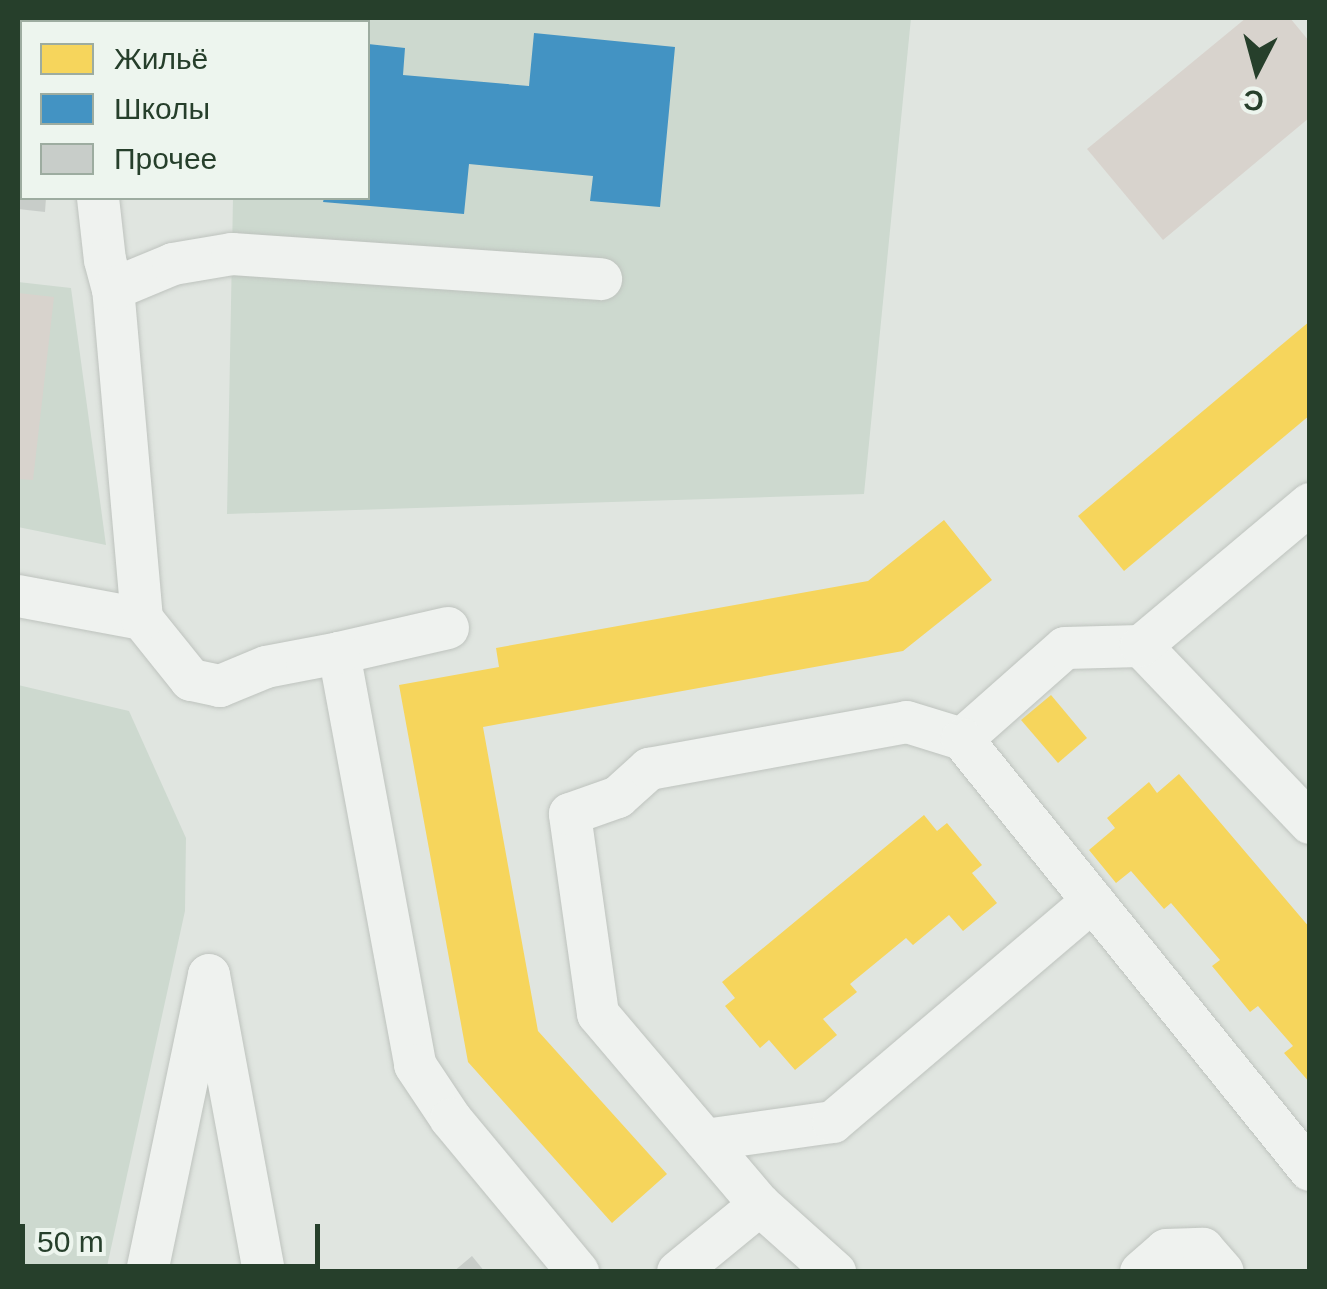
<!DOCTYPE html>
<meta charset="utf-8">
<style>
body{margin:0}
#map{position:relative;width:1327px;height:1289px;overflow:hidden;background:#e0e5e0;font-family:Helvetica,sans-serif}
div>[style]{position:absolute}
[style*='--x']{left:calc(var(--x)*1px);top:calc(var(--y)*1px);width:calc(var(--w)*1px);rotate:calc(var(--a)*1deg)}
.built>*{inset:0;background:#cdd9cf}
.green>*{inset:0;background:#d8d3cd}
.homes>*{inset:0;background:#f6d55c}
.schools>*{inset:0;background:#4393c3}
.building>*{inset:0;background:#c8cdc9}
.roads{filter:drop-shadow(0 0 2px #bec3be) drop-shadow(0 0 2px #bec3be)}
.minor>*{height:42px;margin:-21px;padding:0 21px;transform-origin:21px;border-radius:21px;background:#eff2ef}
span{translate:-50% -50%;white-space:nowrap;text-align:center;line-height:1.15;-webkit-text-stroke:10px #edf5ee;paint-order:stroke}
.frame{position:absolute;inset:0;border:20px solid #263f2b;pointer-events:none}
.legend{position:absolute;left:20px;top:20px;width:350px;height:180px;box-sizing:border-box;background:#edf5ee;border:2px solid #9daca0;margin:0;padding:12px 18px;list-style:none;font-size:30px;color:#263f2b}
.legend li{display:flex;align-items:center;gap:20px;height:50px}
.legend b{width:50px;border:2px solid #9daca0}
.north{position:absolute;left:1207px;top:20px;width:100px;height:100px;-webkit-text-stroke:8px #edf5ee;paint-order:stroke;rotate:186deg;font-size:28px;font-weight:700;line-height:40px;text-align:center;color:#263f2b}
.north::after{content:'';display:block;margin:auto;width:35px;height:45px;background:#263f2b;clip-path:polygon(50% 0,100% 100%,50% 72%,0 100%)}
.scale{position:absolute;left:20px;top:1224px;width:300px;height:45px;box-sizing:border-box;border:5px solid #263f2b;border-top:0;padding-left:12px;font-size:30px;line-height:35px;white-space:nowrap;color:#263f2b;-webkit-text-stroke:8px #edf5ee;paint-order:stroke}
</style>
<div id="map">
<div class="built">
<div style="clip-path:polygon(237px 18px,911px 18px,864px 494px,227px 514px,233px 198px,368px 198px,368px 22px,237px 22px)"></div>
<div style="clip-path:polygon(18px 282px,71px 288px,106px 545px,18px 527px)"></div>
<div style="clip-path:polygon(18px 685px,129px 711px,186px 838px,185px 911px,106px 1271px,18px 1271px)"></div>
</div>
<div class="green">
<div style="clip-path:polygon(1246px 18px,1290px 18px,1309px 41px,1309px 118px,1163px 240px,1087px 149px)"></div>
<div style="clip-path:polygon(18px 293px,54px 297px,33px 480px,18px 479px)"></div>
</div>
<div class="homes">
<div style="clip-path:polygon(1310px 321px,1310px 415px,1124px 571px,1078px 516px)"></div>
<div style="clip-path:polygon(944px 520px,992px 580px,903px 651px,483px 727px,538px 1031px,667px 1174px,612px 1223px,468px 1062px,399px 685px,499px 667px,496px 648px,868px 581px)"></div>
<div style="clip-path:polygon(1051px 695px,1087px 738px,1058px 763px,1021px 720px)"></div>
<div style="clip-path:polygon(1179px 774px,1310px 928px,1310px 1083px,1284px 1053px,1293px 1046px,1258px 1006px,1250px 1012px,1212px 966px,1220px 960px,1171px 903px,1164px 909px,1131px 871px,1116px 883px,1089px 850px,1115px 828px,1107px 818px,1149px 782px,1157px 793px)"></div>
<div style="clip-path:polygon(924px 815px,937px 831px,947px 823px,982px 865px,972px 873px,997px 903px,963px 931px,949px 915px,913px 945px,906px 938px,850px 984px,857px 992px,823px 1019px,837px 1035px,795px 1070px,769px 1040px,760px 1048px,725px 1006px,735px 998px,722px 982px)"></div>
</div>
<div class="schools">
<div style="clip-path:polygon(534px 33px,675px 47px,660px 207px,590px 201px,593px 176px,469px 164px,464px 214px,323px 202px,324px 198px,368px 198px,368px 44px,405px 48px,403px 75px,529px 86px)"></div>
</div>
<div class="building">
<div style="clip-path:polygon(18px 173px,22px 174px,22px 198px,46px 198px,45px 212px,18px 209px)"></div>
<div style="clip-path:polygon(472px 1256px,485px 1272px,453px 1272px)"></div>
</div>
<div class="roads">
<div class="minor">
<div style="--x:95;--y:22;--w:4;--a:-76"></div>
<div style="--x:18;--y:23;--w:4;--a:14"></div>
<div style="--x:98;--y:198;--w:62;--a:83.6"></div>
<div style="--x:105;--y:260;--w:30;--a:75"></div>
<div style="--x:18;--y:596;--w:126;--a:10.5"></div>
<div style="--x:448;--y:628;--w:112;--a:167.1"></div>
<div style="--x:339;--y:653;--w:419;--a:79.5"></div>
<div style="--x:415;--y:1065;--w:65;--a:56.3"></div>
<div style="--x:451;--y:1119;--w:199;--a:50.3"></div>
<div style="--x:1141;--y:646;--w:245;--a:46.3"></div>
<div style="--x:339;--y:653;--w:74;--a:169.1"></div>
<div style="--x:266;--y:667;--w:50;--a:157.6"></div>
<div style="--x:220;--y:686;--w:30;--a:-168"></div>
<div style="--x:191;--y:680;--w:78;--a:-128.8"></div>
<div style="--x:142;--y:619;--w:331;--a:-95"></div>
<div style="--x:113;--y:289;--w:65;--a:-22.6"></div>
<div style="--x:173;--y:264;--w:60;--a:-9.6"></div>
<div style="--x:232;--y:254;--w:370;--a:3.9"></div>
<div style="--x:962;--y:739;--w:137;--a:-41.5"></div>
<div style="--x:1065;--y:648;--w:76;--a:-1.5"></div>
<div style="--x:1141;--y:646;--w:221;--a:-40"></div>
<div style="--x:705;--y:1140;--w:129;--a:-8"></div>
<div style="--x:833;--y:1122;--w:341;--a:-40.4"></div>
<div style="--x:760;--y:1205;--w:101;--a:41.8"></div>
<div style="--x:147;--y:1272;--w:303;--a:-78.2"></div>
<div style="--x:209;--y:975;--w:302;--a:79.5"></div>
<div style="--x:678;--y:1272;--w:106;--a:-39.3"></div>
<div style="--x:760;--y:1205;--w:250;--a:-130.3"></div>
<div style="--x:598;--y:1014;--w:202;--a:-98"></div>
<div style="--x:570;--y:814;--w:51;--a:-19.5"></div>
<div style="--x:618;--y:797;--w:42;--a:-42.1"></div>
<div style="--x:649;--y:769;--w:262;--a:-10.3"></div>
<div style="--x:907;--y:722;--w:58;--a:17.2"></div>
<div style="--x:962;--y:739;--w:554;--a:51.08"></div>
<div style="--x:1141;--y:1272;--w:33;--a:-41"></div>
<div style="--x:1166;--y:1250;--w:37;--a:-2"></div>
<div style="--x:1203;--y:1249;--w:30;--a:49"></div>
</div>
</div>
<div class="frame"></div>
<ul class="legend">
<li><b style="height:28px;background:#f6d55c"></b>Жильё</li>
<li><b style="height:28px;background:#4393c3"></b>Школы</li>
<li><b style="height:28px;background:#c8cdc9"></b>Прочее</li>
</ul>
<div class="north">С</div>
<div class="scale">50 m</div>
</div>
